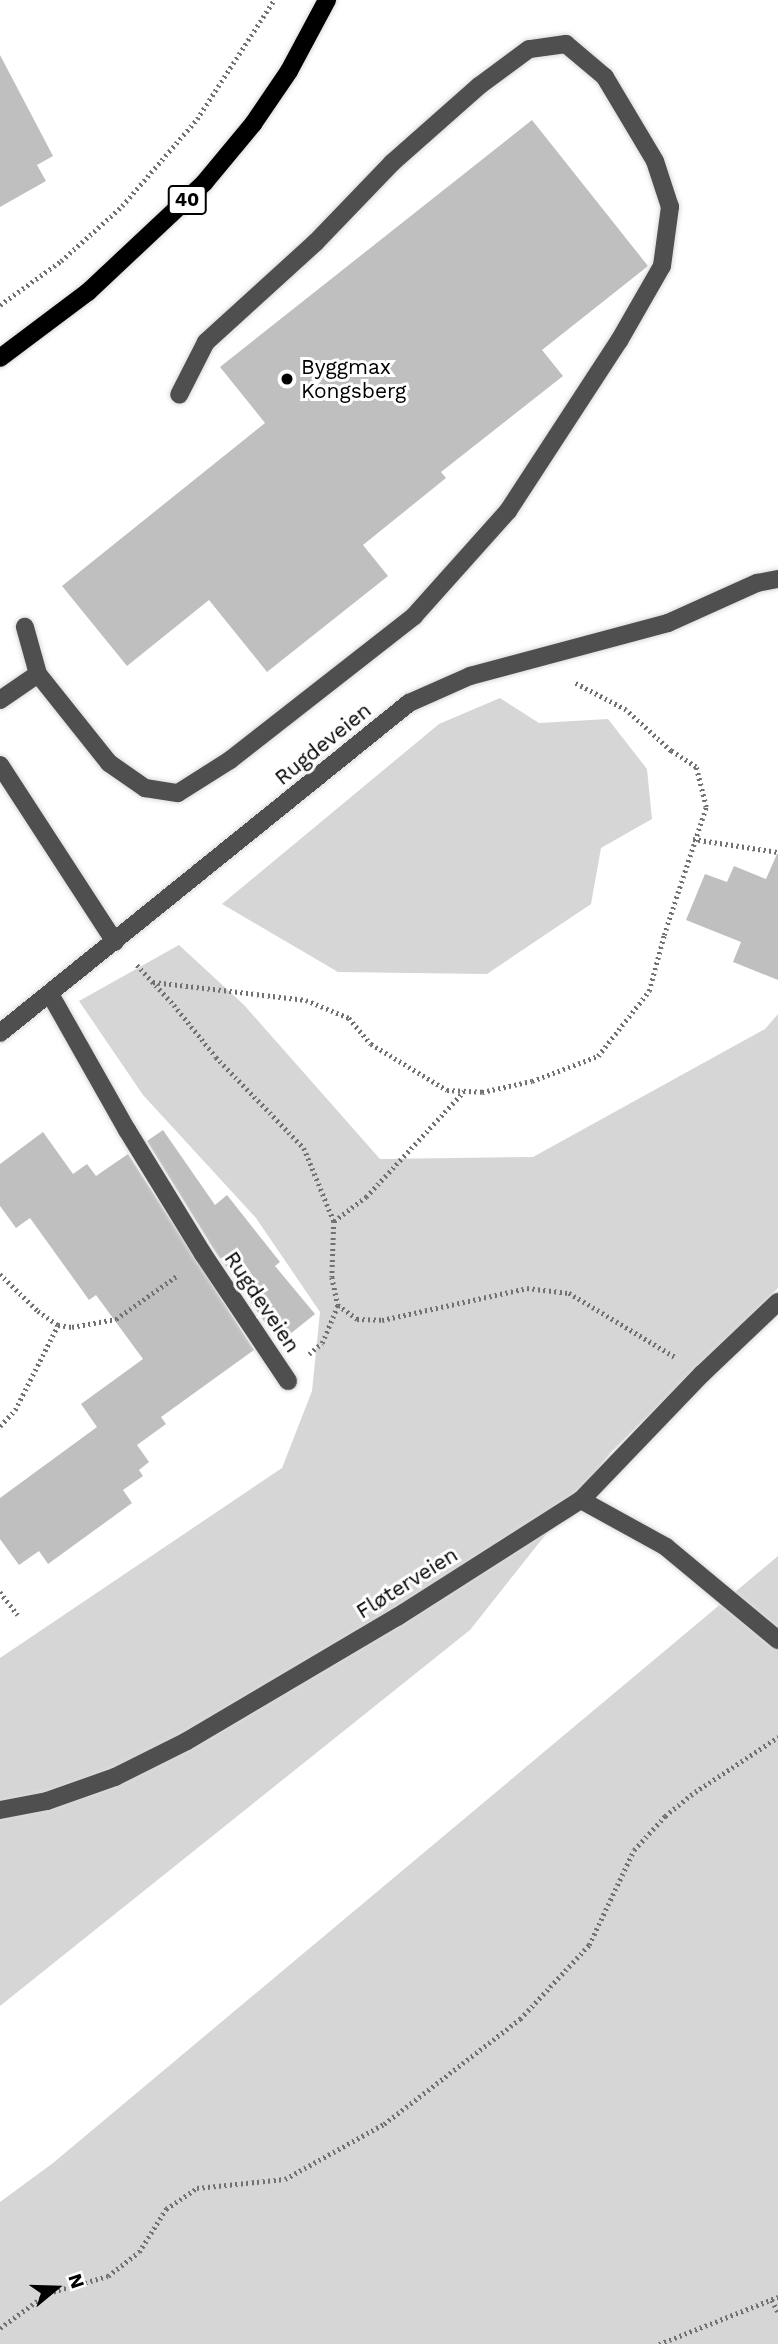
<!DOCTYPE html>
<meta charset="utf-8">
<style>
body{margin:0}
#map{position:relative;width:778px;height:2344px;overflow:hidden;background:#fff;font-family:"Work Sans",sans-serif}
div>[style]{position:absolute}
.green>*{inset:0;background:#d6d6d6}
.building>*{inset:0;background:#bfbfbf}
.path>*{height:4.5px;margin-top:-2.25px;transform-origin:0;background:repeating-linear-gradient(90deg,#717171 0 2px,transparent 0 5.5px)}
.roads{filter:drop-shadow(0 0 2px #dbdbdb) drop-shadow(0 0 2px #dbdbdb)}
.minor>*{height:18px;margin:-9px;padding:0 9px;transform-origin:9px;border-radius:9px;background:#4f4f4f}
.major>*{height:18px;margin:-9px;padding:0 9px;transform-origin:9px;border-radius:9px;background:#000}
.dots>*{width:19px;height:19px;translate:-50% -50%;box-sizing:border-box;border:4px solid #fff;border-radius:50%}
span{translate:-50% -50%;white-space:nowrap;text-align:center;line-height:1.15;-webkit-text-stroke:6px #fff;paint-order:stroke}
.shield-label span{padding:2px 5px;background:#fff;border:2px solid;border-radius:5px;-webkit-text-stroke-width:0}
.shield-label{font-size:19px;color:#000;font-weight:700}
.poi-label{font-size:21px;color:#000}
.left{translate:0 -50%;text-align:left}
.street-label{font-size:21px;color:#000}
.north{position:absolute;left:21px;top:2253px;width:70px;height:70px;-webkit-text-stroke:5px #fff;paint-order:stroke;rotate:71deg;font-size:19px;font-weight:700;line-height:28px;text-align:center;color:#000}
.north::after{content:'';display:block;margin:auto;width:24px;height:32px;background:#000;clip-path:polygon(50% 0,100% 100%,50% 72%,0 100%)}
</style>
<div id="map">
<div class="green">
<div style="clip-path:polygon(500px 698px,539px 723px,608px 719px,647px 769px,652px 819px,601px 848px,591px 904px,487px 974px,338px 972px,222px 904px,439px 724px)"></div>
<div style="clip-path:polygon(179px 945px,244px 1005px,380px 1159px,533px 1157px,765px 1029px,778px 1014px,778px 1288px,611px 1452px,470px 1630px,0 2006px,0 1658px,282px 1468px,312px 1391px,320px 1312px,256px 1218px,143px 1095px,79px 1001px)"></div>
<div style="clip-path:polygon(778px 1556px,778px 2344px,0 2344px,0 2202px,53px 2163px)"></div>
</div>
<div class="building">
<div style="clip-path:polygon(0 55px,53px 156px,37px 165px,46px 181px,0 207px)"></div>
<div style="clip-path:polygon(532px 120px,648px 266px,542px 350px,563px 376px,441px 472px,446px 478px,363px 545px,388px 576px,267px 672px,209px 600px,127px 666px,62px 586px,265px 423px,220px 367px)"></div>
<div style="clip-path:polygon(777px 854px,778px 854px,778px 980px,733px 962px,741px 942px,686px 920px,705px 874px,727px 882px,734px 866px,766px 879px)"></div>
<div style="clip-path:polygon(163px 1130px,215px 1205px,227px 1195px,280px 1262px,275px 1266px,315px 1314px,279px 1343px,213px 1248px,147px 1141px)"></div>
<div style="clip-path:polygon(43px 1132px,73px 1174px,87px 1164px,96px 1176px,128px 1154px,254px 1350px,161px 1417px,166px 1424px,137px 1445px,149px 1462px,139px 1470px,143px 1476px,123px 1490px,132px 1503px,48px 1564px,39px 1551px,19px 1565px,0 1539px,0 1498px,97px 1427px,81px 1404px,143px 1359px,96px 1295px,89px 1300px,30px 1218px,16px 1228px,0 1206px,0 1164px)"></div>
</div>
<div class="path">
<div style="left:0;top:305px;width:75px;rotate:-35.8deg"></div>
<div style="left:61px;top:261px;width:82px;rotate:-42deg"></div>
<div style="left:122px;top:206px;width:115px;rotate:-49.2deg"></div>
<div style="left:197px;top:119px;width:142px;rotate:-57.1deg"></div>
<div style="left:693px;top:839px;width:86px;rotate:8.7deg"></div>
<div style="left:137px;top:965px;width:54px;rotate:47.2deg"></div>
<div style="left:174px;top:1005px;width:67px;rotate:51.1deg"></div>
<div style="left:216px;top:1057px;width:127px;rotate:46deg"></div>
<div style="left:304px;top:1148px;width:79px;rotate:67.7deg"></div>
<div style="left:334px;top:1221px;width:56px;rotate:92deg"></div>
<div style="left:332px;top:1277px;width:29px;rotate:78deg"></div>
<div style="left:338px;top:1305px;width:24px;rotate:36deg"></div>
<div style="left:357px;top:1319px;width:25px;rotate:2deg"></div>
<div style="left:382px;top:1320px;width:148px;rotate:-12.4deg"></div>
<div style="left:527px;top:1288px;width:42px;rotate:6.8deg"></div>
<div style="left:569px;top:1293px;width:124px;rotate:31.1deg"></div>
<div style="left:153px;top:982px;width:154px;rotate:6.7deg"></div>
<div style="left:306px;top:1000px;width:47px;rotate:22.7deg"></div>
<div style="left:349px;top:1018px;width:34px;rotate:50deg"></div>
<div style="left:371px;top:1044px;width:89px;rotate:31.2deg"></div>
<div style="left:447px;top:1090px;width:35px;rotate:3deg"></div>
<div style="left:482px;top:1092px;width:51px;rotate:-12.4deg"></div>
<div style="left:532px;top:1081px;width:71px;rotate:-20.7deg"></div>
<div style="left:598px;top:1056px;width:83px;rotate:-51.9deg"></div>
<div style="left:649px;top:991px;width:58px;rotate:-75deg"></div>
<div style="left:664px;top:935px;width:135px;rotate:-71.8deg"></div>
<div style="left:706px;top:807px;width:41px;rotate:-104deg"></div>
<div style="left:696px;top:767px;width:30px;rotate:-147deg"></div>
<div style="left:671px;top:751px;width:61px;rotate:-137.7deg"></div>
<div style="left:626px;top:710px;width:60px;rotate:-152.2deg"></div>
<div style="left:334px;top:1221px;width:40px;rotate:-37deg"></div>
<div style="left:366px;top:1197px;width:144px;rotate:-47.2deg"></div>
<div style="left:0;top:1274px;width:53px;rotate:44.2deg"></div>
<div style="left:38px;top:1311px;width:24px;rotate:35deg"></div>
<div style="left:58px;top:1325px;width:14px;rotate:8deg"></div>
<div style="left:72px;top:1327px;width:45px;rotate:-10.3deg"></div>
<div style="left:116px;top:1319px;width:76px;rotate:-35.4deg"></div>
<div style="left:309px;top:1354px;width:17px;rotate:-40deg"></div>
<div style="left:322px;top:1343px;width:41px;rotate:-67.2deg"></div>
<div style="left:0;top:1426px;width:22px;rotate:-47deg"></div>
<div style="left:15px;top:1410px;width:95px;rotate:-63.2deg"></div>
<div style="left:0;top:1592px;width:29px;rotate:52deg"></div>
<div style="left:772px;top:2300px;width:13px;rotate:63deg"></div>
<div style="left:0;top:2328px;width:59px;rotate:-36.1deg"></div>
<div style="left:48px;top:2293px;width:62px;rotate:-15.8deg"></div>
<div style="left:108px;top:2276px;width:39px;rotate:-38deg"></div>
<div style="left:139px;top:2252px;width:51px;rotate:-57.9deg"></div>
<div style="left:166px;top:2209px;width:37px;rotate:-34deg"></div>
<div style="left:197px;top:2188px;width:88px;rotate:-5.8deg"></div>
<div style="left:285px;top:2179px;width:113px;rotate:-29.1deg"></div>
<div style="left:384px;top:2124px;width:172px;rotate:-37.7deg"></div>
<div style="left:520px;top:2019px;width:101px;rotate:-47deg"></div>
<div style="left:589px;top:1945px;width:105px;rotate:-64.7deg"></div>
<div style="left:634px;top:1850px;width:46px;rotate:-47.6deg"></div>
<div style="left:665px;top:1816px;width:38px;rotate:-39deg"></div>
<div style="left:695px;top:1792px;width:100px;rotate:-33.5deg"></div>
<div style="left:659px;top:2344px;width:128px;rotate:-21.6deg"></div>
</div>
<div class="roads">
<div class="minor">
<div style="left:38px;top:674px;width:114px;rotate:51.4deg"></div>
<div style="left:109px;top:763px;width:44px;rotate:34.8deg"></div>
<div style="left:145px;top:788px;width:33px;rotate:9deg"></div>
<div style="left:178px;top:793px;width:62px;rotate:-32.4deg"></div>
<div style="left:230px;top:760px;width:234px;rotate:-38deg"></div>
<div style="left:414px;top:616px;width:141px;rotate:-48.2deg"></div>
<div style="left:508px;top:511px;width:203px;rotate:-56.9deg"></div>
<div style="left:619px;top:341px;width:86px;rotate:-60.2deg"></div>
<div style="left:662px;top:266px;width:60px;rotate:-82.3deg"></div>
<div style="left:670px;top:207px;width:48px;rotate:-108.1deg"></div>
<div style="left:655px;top:161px;width:98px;rotate:-120.8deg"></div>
<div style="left:605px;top:77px;width:51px;rotate:-139.8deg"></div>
<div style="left:566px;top:44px;width:37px;rotate:172deg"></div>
<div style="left:529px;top:49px;width:62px;rotate:143.5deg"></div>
<div style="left:479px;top:86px;width:116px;rotate:138.5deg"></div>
<div style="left:392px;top:163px;width:110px;rotate:133.9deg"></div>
<div style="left:316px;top:242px;width:149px;rotate:137.7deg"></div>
<div style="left:206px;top:342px;width:59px;rotate:117deg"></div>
<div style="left:0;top:700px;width:46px;rotate:-34.4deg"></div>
<div style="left:38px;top:674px;width:49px;rotate:-105.5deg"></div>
<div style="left:0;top:765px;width:211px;rotate:57deg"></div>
<div style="left:50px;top:994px;width:156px;rotate:60.5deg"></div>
<div style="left:127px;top:1130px;width:145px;rotate:58.5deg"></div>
<div style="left:203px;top:1254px;width:153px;rotate:56.2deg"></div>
<div style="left:0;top:1033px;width:526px;rotate:-38.9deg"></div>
<div style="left:409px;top:703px;width:67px;rotate:-23.9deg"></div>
<div style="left:470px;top:676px;width:205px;rotate:-15deg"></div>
<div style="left:668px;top:623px;width:98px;rotate:-24.2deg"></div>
<div style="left:757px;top:583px;width:21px;rotate:-11deg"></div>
<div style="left:581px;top:1500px;width:97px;rotate:28.9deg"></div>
<div style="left:666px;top:1547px;width:146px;rotate:39.7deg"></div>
<div style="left:0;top:1810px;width:48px;rotate:-10.8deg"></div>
<div style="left:47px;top:1801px;width:72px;rotate:-19.4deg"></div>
<div style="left:115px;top:1777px;width:80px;rotate:-26.6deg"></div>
<div style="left:187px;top:1741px;width:244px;rotate:-30.6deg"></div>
<div style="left:397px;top:1617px;width:218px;rotate:-32.5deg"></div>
<div style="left:581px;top:1500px;width:175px;rotate:-46.2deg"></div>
<div style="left:702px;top:1374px;width:105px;rotate:-43.5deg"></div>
</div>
<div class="major">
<div style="left:0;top:358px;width:110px;rotate:-36.9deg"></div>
<div style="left:88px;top:292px;width:159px;rotate:-43.2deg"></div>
<div style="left:204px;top:183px;width:77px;rotate:-50.3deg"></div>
<div style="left:253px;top:124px;width:64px;rotate:-55.8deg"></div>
<div style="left:289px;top:71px;width:81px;rotate:-61.8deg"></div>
</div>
</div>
<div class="dots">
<div style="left:287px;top:379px;background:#000"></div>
</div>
<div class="shield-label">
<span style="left:187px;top:200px">40</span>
</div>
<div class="poi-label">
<span class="left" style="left:301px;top:379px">Byggmax<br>Kongsberg</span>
</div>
<div class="street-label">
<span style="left:323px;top:744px;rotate:-39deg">Rugdeveien</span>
<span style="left:262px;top:1302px;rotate:56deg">Rugdeveien</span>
<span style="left:407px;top:1583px;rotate:-32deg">Fløterveien</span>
</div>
<div class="north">N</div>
</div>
